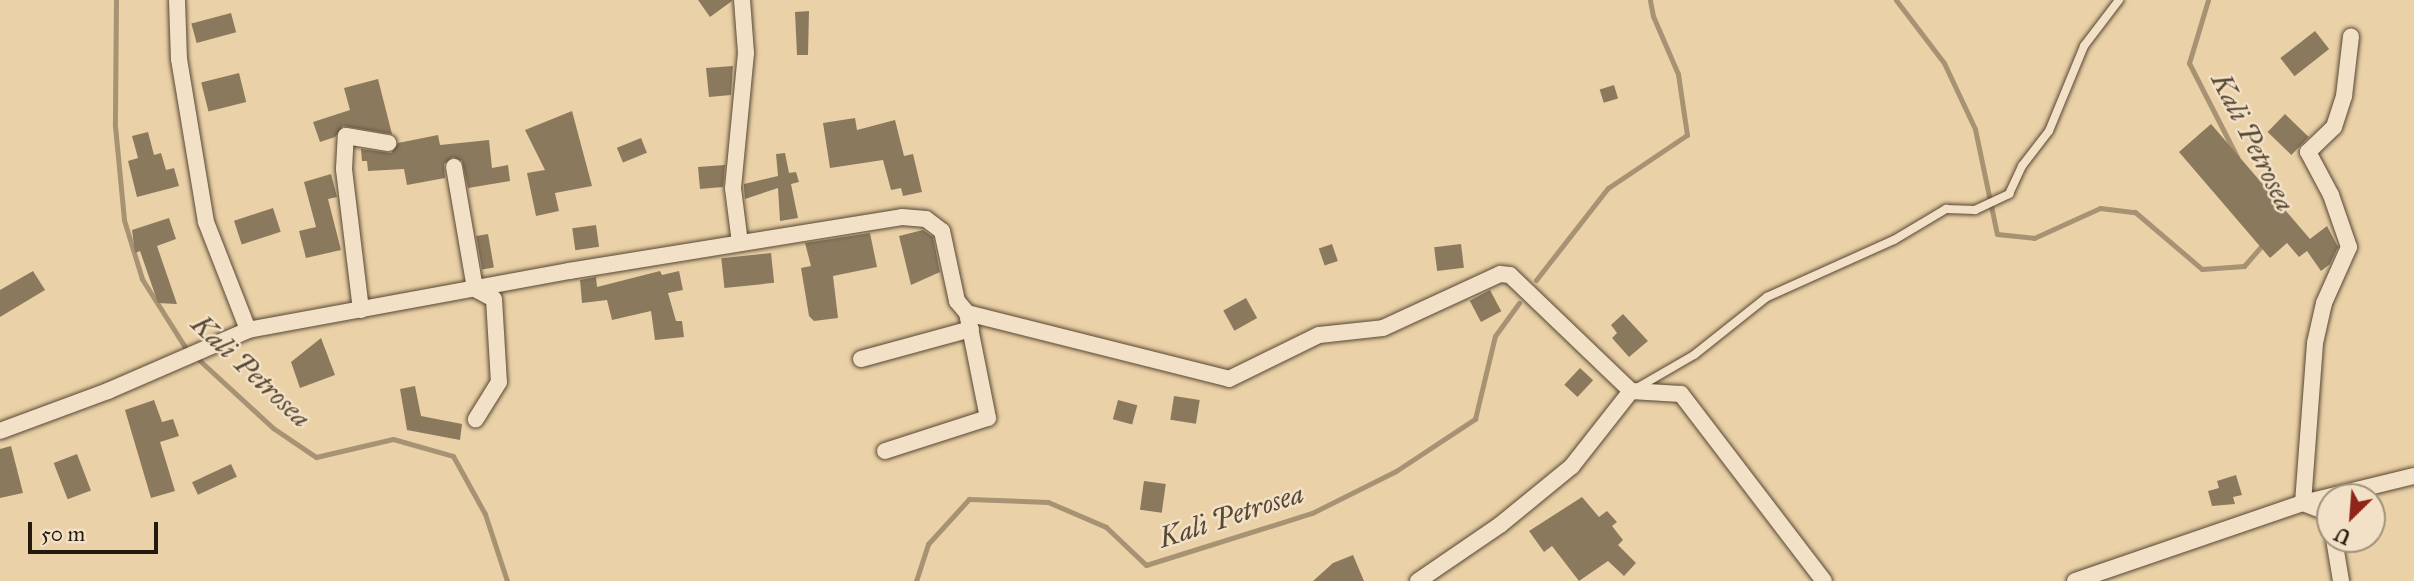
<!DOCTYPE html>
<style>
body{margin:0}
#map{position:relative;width:2414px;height:581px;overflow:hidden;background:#ebd1a7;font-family:"IM FELL Great Primer",serif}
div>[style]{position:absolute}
.stream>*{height:5px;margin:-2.5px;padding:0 2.5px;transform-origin:2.5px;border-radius:2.5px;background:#a79273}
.building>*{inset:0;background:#8b795e;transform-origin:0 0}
.roads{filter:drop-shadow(0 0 2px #554734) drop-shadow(0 0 2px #554734)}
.lane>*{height:8px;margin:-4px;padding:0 4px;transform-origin:4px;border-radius:4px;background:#f2e1c6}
.street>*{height:16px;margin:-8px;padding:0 8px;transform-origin:8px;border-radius:8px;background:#f2e1c6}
span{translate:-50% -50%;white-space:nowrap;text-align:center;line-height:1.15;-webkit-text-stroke:5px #f2e1c6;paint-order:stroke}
.water-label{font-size:28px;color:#584936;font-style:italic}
.north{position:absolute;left:2316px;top:483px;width:70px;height:70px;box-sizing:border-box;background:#f2e1c6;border:2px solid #9f917c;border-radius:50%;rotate:205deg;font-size:19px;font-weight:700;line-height:28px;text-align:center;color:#23190e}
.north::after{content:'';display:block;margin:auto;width:24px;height:32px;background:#8f2418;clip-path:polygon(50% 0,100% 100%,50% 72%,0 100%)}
.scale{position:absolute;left:28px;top:522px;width:130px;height:32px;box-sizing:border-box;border:4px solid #23190e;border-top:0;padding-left:9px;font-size:21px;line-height:24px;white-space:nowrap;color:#23190e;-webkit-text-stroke:5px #f2e1c6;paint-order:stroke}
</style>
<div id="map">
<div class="stream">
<div style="left:116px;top:0;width:126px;rotate:90.5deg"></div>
<div style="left:115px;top:126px;width:94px;rotate:84.5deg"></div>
<div style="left:124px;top:220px;width:62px;rotate:73deg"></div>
<div style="left:142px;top:279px;width:80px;rotate:57.7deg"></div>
<div style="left:185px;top:347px;width:120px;rotate:42.6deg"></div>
<div style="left:273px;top:428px;width:52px;rotate:34deg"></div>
<div style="left:316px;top:457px;width:79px;rotate:-13.2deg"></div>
<div style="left:393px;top:439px;width:62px;rotate:15.8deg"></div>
<div style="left:453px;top:456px;width:66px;rotate:61.1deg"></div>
<div style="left:485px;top:514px;width:71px;rotate:71.8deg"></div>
<div style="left:1896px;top:0;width:79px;rotate:52.7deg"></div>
<div style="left:1944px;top:63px;width:73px;rotate:64.8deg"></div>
<div style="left:1975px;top:129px;width:107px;rotate:78.2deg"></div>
<div style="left:1997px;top:234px;width:37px;rotate:6deg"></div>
<div style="left:2034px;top:238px;width:72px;rotate:-24.4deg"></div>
<div style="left:2100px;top:208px;width:35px;rotate:7deg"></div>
<div style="left:2135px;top:212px;width:88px;rotate:40.4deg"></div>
<div style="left:2202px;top:269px;width:42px;rotate:-4.1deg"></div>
<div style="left:2244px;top:266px;width:29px;rotate:-49deg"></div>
<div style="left:2208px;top:0;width:66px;rotate:106.8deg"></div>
<div style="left:2189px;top:63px;width:106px;rotate:62.9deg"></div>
<div style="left:1536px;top:280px;width:117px;rotate:-52deg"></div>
<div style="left:1608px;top:188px;width:95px;rotate:-33.9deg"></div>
<div style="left:1687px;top:135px;width:62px;rotate:-98.4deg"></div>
<div style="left:1678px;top:74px;width:63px;rotate:-113.3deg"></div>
<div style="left:1653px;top:16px;width:16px;rotate:-101deg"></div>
<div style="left:916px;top:581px;width:39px;rotate:-72deg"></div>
<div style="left:928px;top:544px;width:61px;rotate:-47.7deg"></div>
<div style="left:969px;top:499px;width:79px;rotate:2.2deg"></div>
<div style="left:1048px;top:502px;width:63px;rotate:23.3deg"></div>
<div style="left:1106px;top:527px;width:55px;rotate:43.5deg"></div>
<div style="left:1146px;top:565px;width:174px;rotate:-17.4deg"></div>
<div style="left:1312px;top:513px;width:94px;rotate:-26.6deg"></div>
<div style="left:1396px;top:471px;width:95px;rotate:-33.4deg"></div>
<div style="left:1475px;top:419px;width:85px;rotate:-76.5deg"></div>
<div style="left:1495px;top:336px;width:41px;rotate:-54deg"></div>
</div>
<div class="building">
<div style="clip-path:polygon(698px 0,732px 0,732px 1px,710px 17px)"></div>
<div style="clip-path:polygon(809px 11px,808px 55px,797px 55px,795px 12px)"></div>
<div style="left:231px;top:13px;width:20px;height:41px;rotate:75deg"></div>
<div style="left:2315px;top:31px;width:23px;height:44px;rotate:52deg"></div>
<div style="clip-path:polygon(733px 66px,731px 95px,709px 97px,706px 68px)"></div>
<div style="left:239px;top:73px;width:30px;height:39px;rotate:76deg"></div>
<div style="clip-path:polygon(378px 79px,392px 134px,343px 126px,335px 137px,320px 142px,313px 122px,350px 110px,344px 88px)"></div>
<div style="left:1614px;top:85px;width:14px;height:15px;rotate:73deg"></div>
<div style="clip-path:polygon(572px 111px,592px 186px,555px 193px,559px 211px,536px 216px,527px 173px,545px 170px,525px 130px)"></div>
<div style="left:2285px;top:114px;width:33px;height:25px;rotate:44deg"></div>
<div style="clip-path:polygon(855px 118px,857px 130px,895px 120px,904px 156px,913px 154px,922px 192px,903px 196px,901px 188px,891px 190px,883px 160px,830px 168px,823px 123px)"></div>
<div style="clip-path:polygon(2211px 124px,2310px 239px,2327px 226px,2338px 247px,2330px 264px,2321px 271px,2307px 251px,2299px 257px,2287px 243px,2270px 258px,2179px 152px)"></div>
<div style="clip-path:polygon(148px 132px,154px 155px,161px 153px,166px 170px,174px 168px,179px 186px,137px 197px,128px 161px,138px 158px,132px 136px)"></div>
<div style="clip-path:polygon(438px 135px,440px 145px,489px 140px,492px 168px,508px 165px,510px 181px,468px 188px,462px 161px,453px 157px,444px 164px,445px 178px,407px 185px,404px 169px,368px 171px,367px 161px,362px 161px,361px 149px,391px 153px,398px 143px)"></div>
<div style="left:641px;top:138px;width:16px;height:26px;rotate:68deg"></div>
<div style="clip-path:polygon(785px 153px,789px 173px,796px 172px,799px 182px,791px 184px,798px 218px,780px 221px,778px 188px,745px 199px,744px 188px,744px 184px,778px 176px,776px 154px)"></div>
<div style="clip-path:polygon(725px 165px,723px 187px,700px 189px,698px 167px)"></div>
<div style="clip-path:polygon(331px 174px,337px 197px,328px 199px,341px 250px,306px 258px,299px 231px,316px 227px,304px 182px)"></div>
<div style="left:273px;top:208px;width:25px;height:41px;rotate:72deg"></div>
<div style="clip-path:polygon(169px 218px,176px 239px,157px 246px,177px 304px,158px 303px,140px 251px,135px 253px,132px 230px)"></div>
<div style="left:596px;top:225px;width:22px;height:24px;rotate:82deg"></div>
<div style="clip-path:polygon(923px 230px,933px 237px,940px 272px,911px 285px,899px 236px)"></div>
<div style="clip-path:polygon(870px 233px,877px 267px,833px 276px,838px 318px,814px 321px,809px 316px,801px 268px,811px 266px,805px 243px)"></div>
<div style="left:488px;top:234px;width:34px;height:12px;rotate:80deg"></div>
<div style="left:1332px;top:244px;width:18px;height:14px;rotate:71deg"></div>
<div style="left:1461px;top:244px;width:24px;height:27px;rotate:83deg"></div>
<div style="left:771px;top:253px;width:30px;height:50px;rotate:84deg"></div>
<div style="clip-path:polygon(33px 271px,45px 290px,0 317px,0 290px)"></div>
<div style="clip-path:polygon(660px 271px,662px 275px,679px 271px,683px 290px,668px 293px,676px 321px,682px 321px,684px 337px,655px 340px,651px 311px,612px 320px,607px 300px,582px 303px,580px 280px,596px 277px,597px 287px)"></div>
<div style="left:1490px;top:290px;width:24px;height:23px;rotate:62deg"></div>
<div style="left:1246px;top:298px;width:23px;height:26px;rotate:61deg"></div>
<div style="clip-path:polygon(1623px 314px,1648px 341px,1629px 357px,1612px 338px,1617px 333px,1611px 325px)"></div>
<div style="clip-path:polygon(321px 338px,335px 375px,300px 388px,291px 362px)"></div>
<div style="left:1580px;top:368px;width:18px;height:23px;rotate:43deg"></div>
<div style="clip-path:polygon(415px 386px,421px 416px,462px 424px,460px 440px,407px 430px,400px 389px)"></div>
<div style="left:1174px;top:396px;width:26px;height:24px;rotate:9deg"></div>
<div style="clip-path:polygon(154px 400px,162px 422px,173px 419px,179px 436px,160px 442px,175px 491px,151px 498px,125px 410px)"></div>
<div style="left:1118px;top:400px;width:20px;height:20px;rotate:15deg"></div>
<div style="clip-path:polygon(11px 446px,23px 493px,0 498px,0 449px)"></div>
<div style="left:77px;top:454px;width:39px;height:25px;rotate:69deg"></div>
<div style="left:231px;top:464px;width:14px;height:43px;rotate:65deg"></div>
<div style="clip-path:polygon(2236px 475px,2242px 495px,2233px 497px,2235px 504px,2212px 506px,2208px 491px,2219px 488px,2217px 481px)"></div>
<div style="left:1144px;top:481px;width:22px;height:29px;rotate:8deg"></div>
<div style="clip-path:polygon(1582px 497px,1599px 517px,1607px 511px,1617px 522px,1612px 526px,1623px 540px,1618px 545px,1636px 563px,1624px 576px,1608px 561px,1579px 581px,1552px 546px,1544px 552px,1529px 531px)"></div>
<div style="clip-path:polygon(1353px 555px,1364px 581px,1313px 581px,1333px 563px)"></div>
</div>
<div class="roads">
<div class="lane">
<div style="left:1637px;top:388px;width:66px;rotate:-30.1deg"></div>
<div style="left:1694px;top:355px;width:93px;rotate:-38.5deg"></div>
<div style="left:1767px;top:297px;width:139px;rotate:-24.2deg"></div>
<div style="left:1894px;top:240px;width:61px;rotate:-30.8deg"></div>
<div style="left:1946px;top:209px;width:29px;rotate:2deg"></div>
<div style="left:1975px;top:210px;width:38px;rotate:-25deg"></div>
<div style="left:2009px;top:194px;width:31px;rotate:-65deg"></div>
<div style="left:2022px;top:166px;width:44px;rotate:-52.4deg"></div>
<div style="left:2049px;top:131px;width:92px;rotate:-67.6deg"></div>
<div style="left:2084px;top:46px;width:58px;rotate:-52.7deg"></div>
</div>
<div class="street">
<div style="left:177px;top:0;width:59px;rotate:88.1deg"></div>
<div style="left:179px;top:59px;width:165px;rotate:80.6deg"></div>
<div style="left:206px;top:222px;width:116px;rotate:68.7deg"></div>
<div style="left:454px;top:167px;width:124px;rotate:80.2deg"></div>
<div style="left:475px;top:289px;width:21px;rotate:28deg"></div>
<div style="left:494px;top:299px;width:83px;rotate:86.6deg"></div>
<div style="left:499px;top:382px;width:44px;rotate:121.9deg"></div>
<div style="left:740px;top:243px;width:55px;rotate:-97.3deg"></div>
<div style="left:733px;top:188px;width:136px;rotate:-84.5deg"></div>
<div style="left:746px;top:53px;width:53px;rotate:-94.3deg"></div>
<div style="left:361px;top:310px;width:142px;rotate:-96.9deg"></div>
<div style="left:344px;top:169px;width:33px;rotate:-87deg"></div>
<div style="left:346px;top:136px;width:43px;rotate:9.5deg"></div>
<div style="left:861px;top:359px;width:114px;rotate:-15.3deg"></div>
<div style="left:0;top:431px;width:115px;rotate:-20.3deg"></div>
<div style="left:108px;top:391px;width:153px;rotate:-23.5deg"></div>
<div style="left:248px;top:330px;width:326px;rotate:-10.4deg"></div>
<div style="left:569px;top:271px;width:337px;rotate:-9.2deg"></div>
<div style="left:902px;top:217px;width:24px;rotate:5deg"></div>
<div style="left:926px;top:219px;width:20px;rotate:37deg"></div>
<div style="left:942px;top:231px;width:72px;rotate:77.9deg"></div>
<div style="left:957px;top:301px;width:16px;rotate:50deg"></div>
<div style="left:967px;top:313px;width:270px;rotate:14.1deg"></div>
<div style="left:1229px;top:379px;width:100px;rotate:-26.1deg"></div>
<div style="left:1319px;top:335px;width:64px;rotate:-6.2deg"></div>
<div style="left:1383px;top:328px;width:129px;rotate:-24.8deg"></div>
<div style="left:1500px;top:274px;width:10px;rotate:6deg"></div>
<div style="left:1510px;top:275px;width:168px;rotate:43.8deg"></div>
<div style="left:1631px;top:391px;width:50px;rotate:3.4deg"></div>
<div style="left:1681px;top:394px;width:235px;rotate:52.6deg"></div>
<div style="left:885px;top:451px;width:108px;rotate:-17.8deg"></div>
<div style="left:988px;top:418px;width:107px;rotate:-101.3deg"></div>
<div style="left:2303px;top:503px;width:114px;rotate:-13.7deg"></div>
<div style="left:2303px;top:503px;width:28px;rotate:21deg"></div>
<div style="left:2329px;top:513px;width:5px;rotate:79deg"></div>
<div style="left:2334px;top:539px;width:43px;rotate:80.5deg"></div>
<div style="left:1418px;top:581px;width:99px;rotate:-34.3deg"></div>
<div style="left:1500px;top:525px;width:93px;rotate:-39.3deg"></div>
<div style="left:1572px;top:466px;width:95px;rotate:-51.8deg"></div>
<div style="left:2075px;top:581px;width:241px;rotate:-18.9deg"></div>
<div style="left:2303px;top:503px;width:160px;rotate:-85.7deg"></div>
<div style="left:2315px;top:343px;width:41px;rotate:-77.3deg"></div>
<div style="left:2324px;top:303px;width:61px;rotate:-65.9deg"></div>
<div style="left:2349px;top:247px;width:55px;rotate:-109.1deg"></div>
<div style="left:2331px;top:195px;width:49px;rotate:-118.1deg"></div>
<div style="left:2308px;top:152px;width:36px;rotate:-44deg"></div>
<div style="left:2334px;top:127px;width:33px;rotate:-72deg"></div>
<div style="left:2344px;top:96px;width:60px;rotate:-83.3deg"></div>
</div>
</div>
<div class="water-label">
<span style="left:2253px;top:142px;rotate:63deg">Kali Petrosea</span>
<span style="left:251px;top:371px;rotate:43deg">Kali Petrosea</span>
<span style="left:1231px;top:516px;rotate:-18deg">Kali Petrosea</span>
</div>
<div class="north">U</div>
<div class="scale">50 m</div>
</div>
